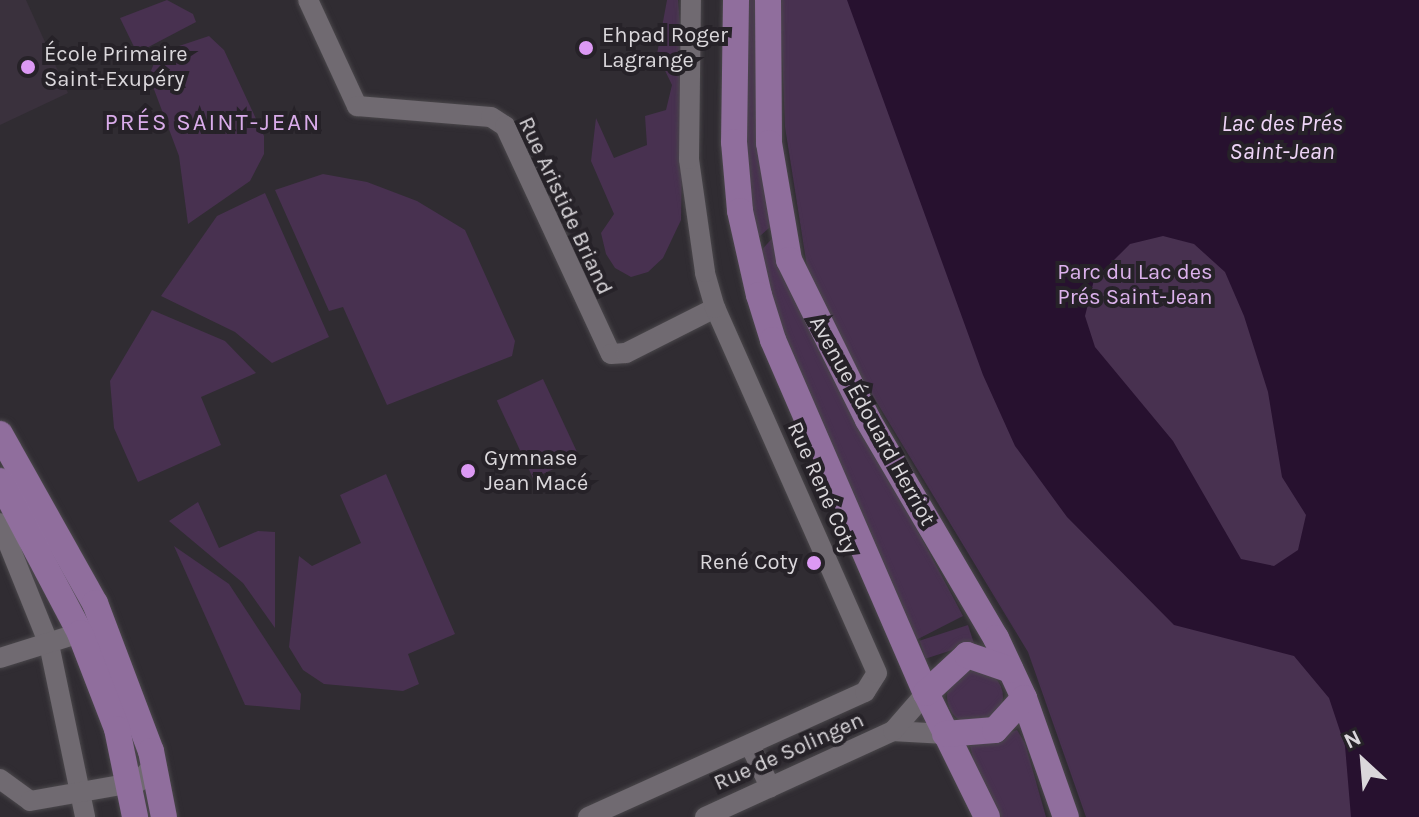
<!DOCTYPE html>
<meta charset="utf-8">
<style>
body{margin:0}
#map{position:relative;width:1419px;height:817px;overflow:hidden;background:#302c32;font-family:Karla,sans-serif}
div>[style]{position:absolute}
.built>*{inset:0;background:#3a313d}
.green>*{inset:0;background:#483150;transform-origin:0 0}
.round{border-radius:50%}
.water>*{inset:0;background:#27112f}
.roads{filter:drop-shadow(0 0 2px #4a474b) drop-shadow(0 0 2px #4a474b)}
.minor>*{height:20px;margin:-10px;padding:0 10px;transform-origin:10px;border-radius:10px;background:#706a71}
.major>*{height:26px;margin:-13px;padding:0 13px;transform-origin:13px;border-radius:13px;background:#906e9d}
.dots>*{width:22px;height:22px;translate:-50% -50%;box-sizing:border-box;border:4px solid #262228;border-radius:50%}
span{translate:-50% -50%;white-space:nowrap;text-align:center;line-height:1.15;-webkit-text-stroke:8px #262228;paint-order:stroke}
.poi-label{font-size:22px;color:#dad7db}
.left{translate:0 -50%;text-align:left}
.right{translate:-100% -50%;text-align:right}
.street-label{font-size:22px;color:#dad7db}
.park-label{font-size:22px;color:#dcb2ec}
.neighbourhood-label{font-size:24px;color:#daaceb;letter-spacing:2px}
.water-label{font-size:24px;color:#eed4f7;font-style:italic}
.north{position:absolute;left:1323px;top:721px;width:80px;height:80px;-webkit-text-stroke:6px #262228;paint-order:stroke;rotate:334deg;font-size:22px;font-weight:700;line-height:32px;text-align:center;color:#dad7db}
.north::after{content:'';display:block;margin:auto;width:28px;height:36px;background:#dad7db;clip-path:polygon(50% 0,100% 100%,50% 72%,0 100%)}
</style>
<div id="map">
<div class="built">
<div style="clip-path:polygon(0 0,26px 0,68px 93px,0 125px)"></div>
</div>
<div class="green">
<div style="clip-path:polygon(167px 0,193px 14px,196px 22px,137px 53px,120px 18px)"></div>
<div style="clip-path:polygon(667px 0,678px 0,684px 70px,681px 220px,663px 258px,648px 272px,631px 277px,615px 268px,606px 254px,601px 233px,614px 214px,591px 161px,596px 118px,614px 158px,647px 145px,645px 116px,666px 110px,672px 85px,657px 54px)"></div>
<div style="clip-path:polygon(743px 0,761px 0,777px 221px,753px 242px,741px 90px)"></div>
<div style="clip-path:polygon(780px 0,1419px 0,1419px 817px,1086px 817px,1028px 652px,853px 363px,808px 273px,785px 127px)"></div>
<div style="clip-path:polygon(209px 36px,224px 50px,264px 136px,264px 154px,250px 181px,188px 224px,179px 156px,149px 76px,158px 53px)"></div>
<div style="clip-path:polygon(323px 174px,367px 182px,417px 201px,465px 230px,515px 341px,512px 356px,387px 405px,343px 307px,329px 311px,275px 190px)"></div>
<div style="clip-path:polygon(265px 193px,329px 337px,272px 363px,235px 332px,161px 296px,217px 216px)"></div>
<div style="clip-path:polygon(777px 233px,886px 471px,963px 616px,916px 640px,783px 339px,756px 256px)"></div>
<div style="clip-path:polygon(152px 310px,225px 341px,256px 373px,201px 397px,221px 445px,138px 482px,114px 428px,110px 381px)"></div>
<div style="left:543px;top:379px;width:86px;height:51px;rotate:65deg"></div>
<div style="clip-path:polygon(386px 474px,455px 634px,408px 654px,419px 684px,403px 691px,324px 684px,303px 670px,289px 647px,299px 556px,312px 566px,361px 543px,340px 495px)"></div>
<div style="clip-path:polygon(198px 502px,219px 548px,258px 531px,275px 532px,275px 628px,243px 583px,169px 521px)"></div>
<div style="clip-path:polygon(174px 546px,229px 584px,301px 694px,300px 710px,245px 705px)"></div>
<div style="left:968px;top:625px;width:19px;height:51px;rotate:72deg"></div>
<div class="round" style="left:947px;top:669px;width:56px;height:56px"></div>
<div style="clip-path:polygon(1017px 730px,1025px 743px,1046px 817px,998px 817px,975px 766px,970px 746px)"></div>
</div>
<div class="water">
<div style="clip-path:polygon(evenodd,847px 0,1419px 0,1419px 817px,1351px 817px,1345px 746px,1329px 698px,1294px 656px,1174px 625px,1067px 517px,1015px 446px,983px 375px,847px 0,1163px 236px,1194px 244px,1225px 272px,1244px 316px,1268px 392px,1282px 477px,1306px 515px,1298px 550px,1274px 566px,1241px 559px,1173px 441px,1095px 347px,1085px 316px,1094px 280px,1130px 244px,1163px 236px)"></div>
</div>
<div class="roads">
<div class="minor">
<div style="left:308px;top:0;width:117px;rotate:65.2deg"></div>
<div style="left:357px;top:106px;width:134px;rotate:4.7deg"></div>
<div style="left:491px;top:117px;width:17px;rotate:33deg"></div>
<div style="left:505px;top:126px;width:251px;rotate:65.1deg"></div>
<div style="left:611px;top:354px;width:15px;rotate:-4deg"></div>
<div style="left:626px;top:353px;width:100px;rotate:-26.8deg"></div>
<div style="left:0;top:523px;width:131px;rotate:68deg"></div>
<div style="left:49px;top:644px;width:177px;rotate:78.2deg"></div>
<div style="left:0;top:658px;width:84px;rotate:-17.4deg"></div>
<div style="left:893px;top:731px;width:52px;rotate:3.3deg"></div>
<div style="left:750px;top:745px;width:47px;rotate:64.5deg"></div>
<div style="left:0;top:779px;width:37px;rotate:36deg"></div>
<div style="left:30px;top:801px;width:110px;rotate:-10deg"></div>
<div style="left:138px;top:782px;width:22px;rotate:-47deg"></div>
<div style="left:588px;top:817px;width:304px;rotate:-24.3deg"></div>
<div style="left:865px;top:692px;width:22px;rotate:-58deg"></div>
<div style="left:877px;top:673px;width:399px;rotate:-113.9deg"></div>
<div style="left:715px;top:308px;width:37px;rotate:-106deg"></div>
<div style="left:705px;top:272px;width:114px;rotate:-98.1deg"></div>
<div style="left:689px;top:159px;width:159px;rotate:-89.3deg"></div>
<div style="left:705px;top:817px;width:207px;rotate:-24.6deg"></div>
<div style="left:893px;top:731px;width:50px;rotate:-49deg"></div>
</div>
<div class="major">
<div style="left:736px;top:0;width:142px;rotate:90.8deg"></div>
<div style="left:734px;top:142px;width:69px;rotate:85deg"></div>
<div style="left:740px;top:211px;width:86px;rotate:77.3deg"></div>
<div style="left:759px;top:295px;width:47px;rotate:72.7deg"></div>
<div style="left:773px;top:340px;width:385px;rotate:66.6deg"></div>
<div style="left:926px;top:693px;width:138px;rotate:63.8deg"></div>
<div style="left:768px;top:0;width:143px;rotate:89.6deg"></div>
<div style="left:769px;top:143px;width:119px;rotate:80.3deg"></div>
<div style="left:789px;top:260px;width:178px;rotate:63.7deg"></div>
<div style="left:868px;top:420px;width:253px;rotate:59.6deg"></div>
<div style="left:996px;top:638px;width:66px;rotate:65deg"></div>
<div style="left:1024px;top:698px;width:126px;rotate:70.6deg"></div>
<div style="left:0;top:434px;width:194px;rotate:60.7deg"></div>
<div style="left:95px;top:603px;width:158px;rotate:69.3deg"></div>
<div style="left:151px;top:751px;width:67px;rotate:78.9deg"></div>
<div style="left:0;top:481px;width:172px;rotate:62.2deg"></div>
<div style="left:80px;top:633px;width:103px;rotate:68.9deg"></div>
<div style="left:117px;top:729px;width:90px;rotate:78.4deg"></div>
<div style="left:926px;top:693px;width:56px;rotate:-42.8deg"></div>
<div style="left:967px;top:655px;width:46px;rotate:18.8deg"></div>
<div style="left:945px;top:734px;width:50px;rotate:-4.6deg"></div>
<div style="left:995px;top:730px;width:43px;rotate:-47.8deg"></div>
</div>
</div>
<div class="dots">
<div style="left:586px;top:48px;background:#dc99f4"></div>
<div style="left:28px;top:67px;background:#dc99f4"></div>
<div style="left:468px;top:471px;background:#dc99f4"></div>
<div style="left:814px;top:563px;background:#dc99f4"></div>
</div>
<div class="poi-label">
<span class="left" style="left:602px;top:48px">Ehpad Roger<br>Lagrange</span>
<span class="left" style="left:44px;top:67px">École Primaire<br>Saint-Exupéry</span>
<span class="left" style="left:484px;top:471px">Gymnase<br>Jean Macé</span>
<span class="right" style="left:798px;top:563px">René Coty</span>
</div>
<div class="street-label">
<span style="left:565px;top:206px;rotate:65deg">Rue Aristide Briand</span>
<span style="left:872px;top:421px;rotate:61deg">Avenue Édouard Herriot</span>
<span style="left:822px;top:488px;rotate:66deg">Rue René Coty</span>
<span style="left:789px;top:752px;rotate:-24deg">Rue de Solingen</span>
</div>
<div class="park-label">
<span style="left:1135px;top:285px">Parc du Lac des<br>Prés Saint-Jean</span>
</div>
<div class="neighbourhood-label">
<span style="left:213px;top:123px">PRÉS SAINT-JEAN</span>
</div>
<div class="water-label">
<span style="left:1282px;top:138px">Lac des Prés<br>Saint-Jean</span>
</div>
<div class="north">N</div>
</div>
